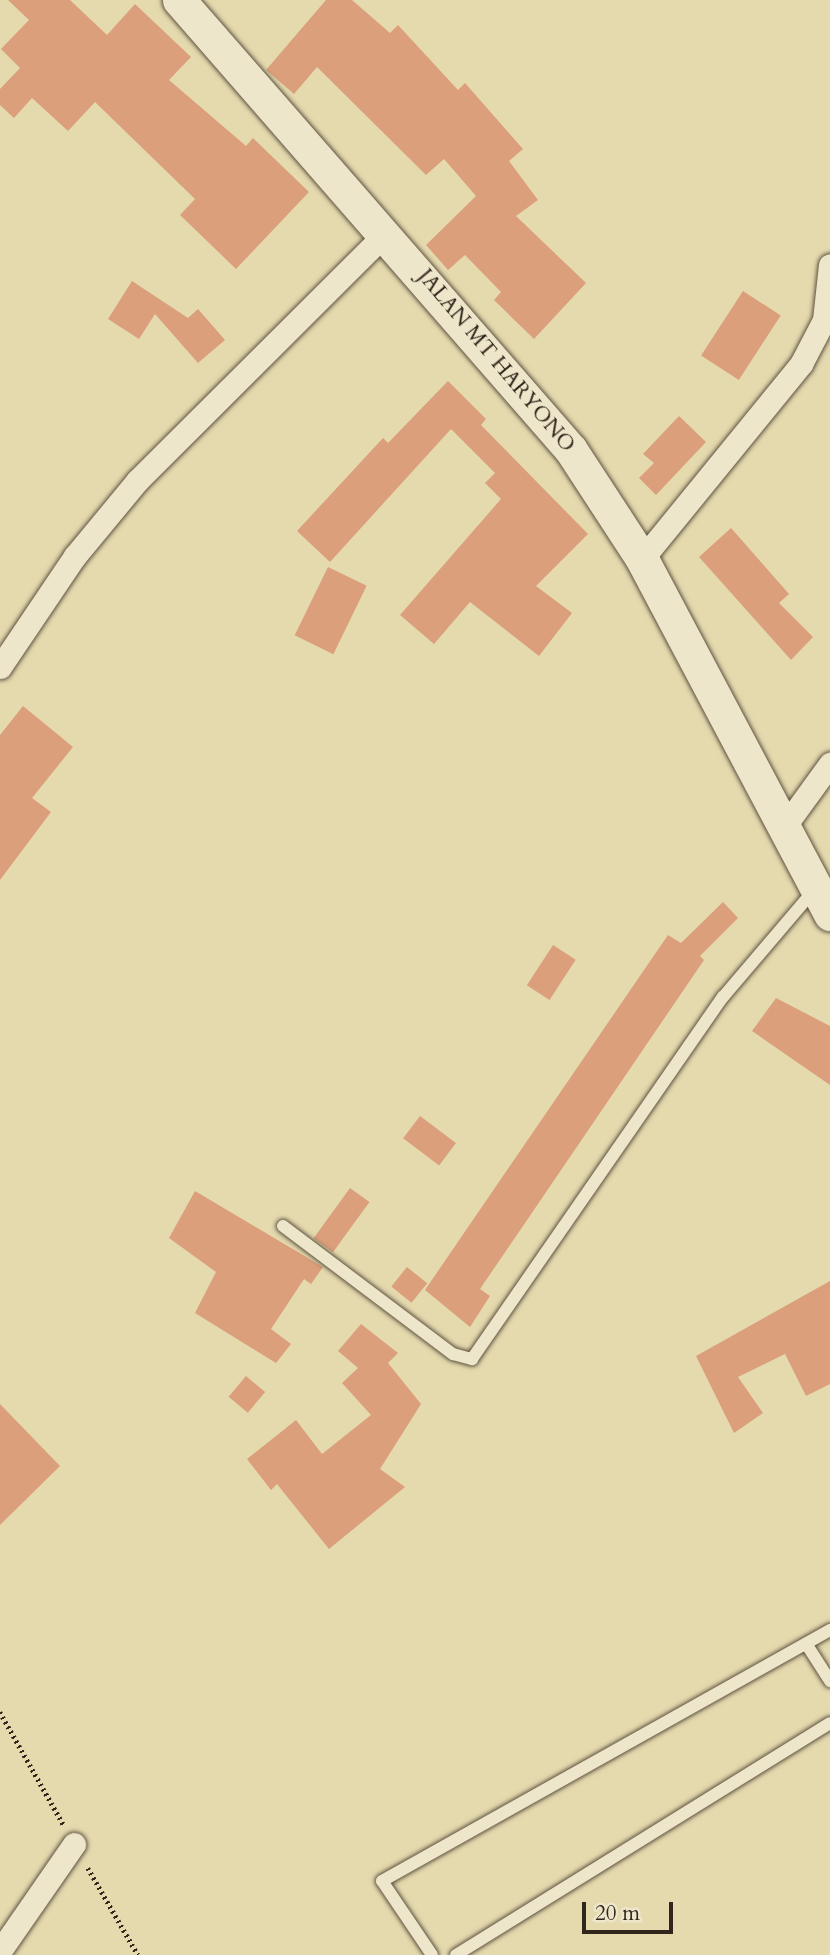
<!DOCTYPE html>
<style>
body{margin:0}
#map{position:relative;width:830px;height:1955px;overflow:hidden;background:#e5d9ae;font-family:Cardo,serif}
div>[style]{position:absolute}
.building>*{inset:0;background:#db9f7c;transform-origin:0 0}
.path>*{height:4.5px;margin-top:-2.25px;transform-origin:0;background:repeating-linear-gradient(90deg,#31261b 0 2px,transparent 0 5.5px)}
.roads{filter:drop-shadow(0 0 2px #5e5340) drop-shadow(0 0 2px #5e5340)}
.service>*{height:12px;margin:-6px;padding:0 6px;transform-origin:6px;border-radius:6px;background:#eee6ca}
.minor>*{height:23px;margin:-11.5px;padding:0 11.5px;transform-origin:11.5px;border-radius:11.5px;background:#eee6ca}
.secondary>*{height:33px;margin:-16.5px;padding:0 16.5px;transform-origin:16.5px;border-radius:16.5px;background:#eee6ca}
span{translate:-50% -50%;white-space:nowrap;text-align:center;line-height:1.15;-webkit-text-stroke:5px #eee6ca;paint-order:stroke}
.street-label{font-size:21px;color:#31261b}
.scale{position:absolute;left:582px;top:1902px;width:91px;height:32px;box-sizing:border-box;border:4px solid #31261b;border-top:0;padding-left:9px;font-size:21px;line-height:24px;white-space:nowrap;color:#31261b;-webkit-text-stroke:5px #eee6ca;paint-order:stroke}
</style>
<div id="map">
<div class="building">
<div style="clip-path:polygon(8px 0,70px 0,107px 35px,135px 4px,191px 57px,169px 80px,246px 146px,253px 138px,309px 192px,236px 269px,180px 215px,195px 199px,95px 102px,68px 131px,32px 98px,14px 118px,0 105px,0 89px,20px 68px,1px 49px,29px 20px)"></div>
<div style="clip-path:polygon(326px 0,352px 0,390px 33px,398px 25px,458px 90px,465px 83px,523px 149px,509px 161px,538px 200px,516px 216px,586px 283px,534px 339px,494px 300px,501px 292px,465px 255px,448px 270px,426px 245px,476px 196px,444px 159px,426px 175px,317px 67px,294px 94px,266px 70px)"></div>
<div style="clip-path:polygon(132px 281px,188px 318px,198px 309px,225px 340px,198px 363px,155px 314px,139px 339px,108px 319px)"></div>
<div style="left:743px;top:291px;width:45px;height:77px;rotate:33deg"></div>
<div style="clip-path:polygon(448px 381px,486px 419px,481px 425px,588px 534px,536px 586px,572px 613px,539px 656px,470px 602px,434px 644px,400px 615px,501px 499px,485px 483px,495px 473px,451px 429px,330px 562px,297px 531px,383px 438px,388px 443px)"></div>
<div style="clip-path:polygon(679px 416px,706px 442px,656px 495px,639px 478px,654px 463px,643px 454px)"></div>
<div style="clip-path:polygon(731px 528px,789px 594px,779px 603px,813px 637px,791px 660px,699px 557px)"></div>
<div style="left:328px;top:567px;width:43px;height:76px;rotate:26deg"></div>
<div style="clip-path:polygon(23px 706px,73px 747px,32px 798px,51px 812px,0 880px,0 735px)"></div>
<div style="clip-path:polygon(723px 902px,738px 918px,700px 956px,704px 960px,480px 1289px,490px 1296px,470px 1327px,425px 1290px,668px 935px,681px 943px)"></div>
<div style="left:553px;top:945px;width:27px;height:48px;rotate:33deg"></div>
<div style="clip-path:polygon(776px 998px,830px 1026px,830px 1085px,752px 1031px)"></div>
<div style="left:420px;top:1116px;width:45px;height:28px;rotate:37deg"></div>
<div style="left:350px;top:1188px;width:24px;height:62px;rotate:36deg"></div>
<div style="clip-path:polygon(195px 1191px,323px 1267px,311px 1284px,304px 1279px,271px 1329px,291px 1344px,276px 1363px,195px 1313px,216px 1272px,169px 1238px)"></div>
<div style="left:407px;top:1267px;width:26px;height:25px;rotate:39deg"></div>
<div style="clip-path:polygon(830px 1281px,830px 1384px,806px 1396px,785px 1354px,738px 1377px,763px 1413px,734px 1433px,696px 1356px)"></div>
<div style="clip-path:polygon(361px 1324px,398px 1353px,388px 1363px,421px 1404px,380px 1469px,405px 1487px,329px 1549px,277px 1484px,271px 1490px,247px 1459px,296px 1420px,322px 1454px,371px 1415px,342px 1383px,358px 1368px,338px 1351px)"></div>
<div style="left:246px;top:1376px;width:25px;height:27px;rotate:40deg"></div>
<div style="clip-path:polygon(0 1404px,60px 1466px,0 1525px)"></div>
</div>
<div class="path">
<div style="left:0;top:1712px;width:129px;rotate:60.6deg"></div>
<div style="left:88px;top:1868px;width:100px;rotate:60.1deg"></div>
</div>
<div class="roads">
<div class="service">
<div style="left:283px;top:1226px;width:213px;rotate:37deg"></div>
<div style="left:453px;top:1354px;width:20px;rotate:15deg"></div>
<div style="left:472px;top:1359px;width:441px;rotate:-55.3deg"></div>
<div style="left:723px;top:997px;width:142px;rotate:-49.6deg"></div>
<div style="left:807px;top:1645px;width:43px;rotate:57.4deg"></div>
<div style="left:432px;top:1955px;width:89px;rotate:-124deg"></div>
<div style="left:382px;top:1881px;width:514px;rotate:-29.26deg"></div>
<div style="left:456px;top:1955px;width:440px;rotate:-31.8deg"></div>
</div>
<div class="minor">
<div style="left:642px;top:559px;width:252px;rotate:-50.8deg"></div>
<div style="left:801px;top:364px;width:50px;rotate:-62.4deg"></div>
<div style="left:824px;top:320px;width:55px;rotate:-83.8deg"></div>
<div style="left:0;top:667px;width:134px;rotate:-56deg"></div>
<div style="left:75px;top:556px;width:97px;rotate:-50.4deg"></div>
<div style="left:137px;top:481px;width:353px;rotate:-44.9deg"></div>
<div style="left:782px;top:830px;width:82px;rotate:-54deg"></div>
<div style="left:0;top:1951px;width:130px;rotate:-55.3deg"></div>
</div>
<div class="secondary">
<div style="left:179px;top:0;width:597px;rotate:48.94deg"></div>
<div style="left:571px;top:450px;width:130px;rotate:56.9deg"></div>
<div style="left:642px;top:559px;width:402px;rotate:62.1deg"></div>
</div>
</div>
<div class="street-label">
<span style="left:496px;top:361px;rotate:50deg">JALAN MT HARYONO</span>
</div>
<div class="scale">20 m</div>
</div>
